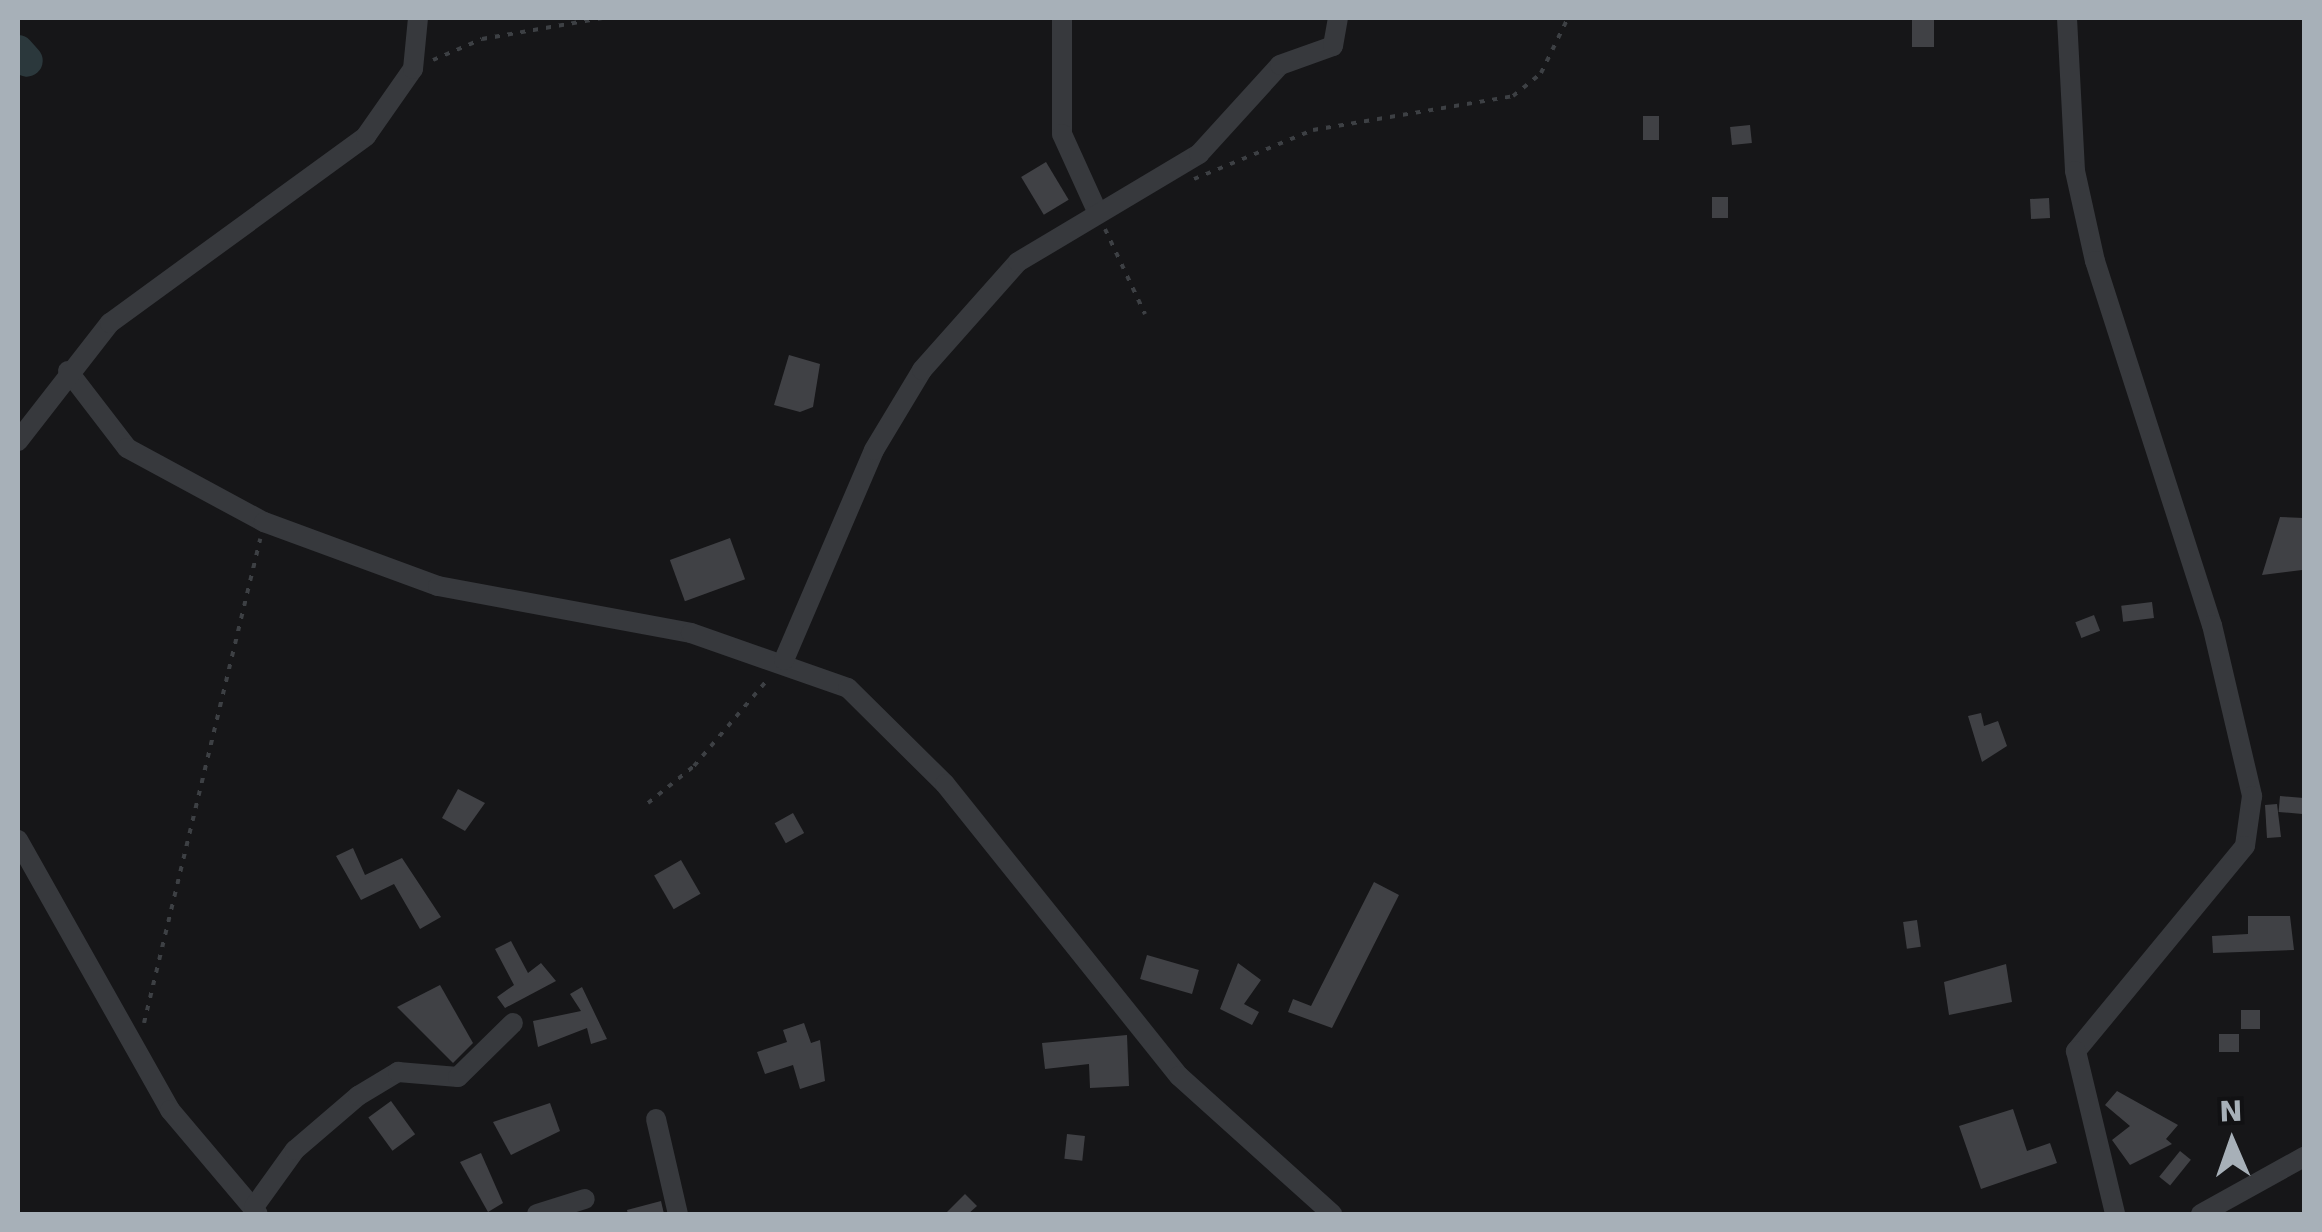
<!DOCTYPE html>
<style>
body{margin:0}
#map{position:relative;width:2322px;height:1232px;overflow:hidden;background:#161618;font-family:"DejaVu Sans",sans-serif}
div>[style]{position:absolute}
.river>*{height:32px;margin:-16px;padding:0 16px;transform-origin:16px;border-radius:16px;background:#2b383c}
.building>*{inset:0;background:#404145;transform-origin:0 0}
.path>*{height:4px;margin-top:-2px;transform-origin:0;background:repeating-linear-gradient(90deg,#3d4044 0 5px,transparent 0 13px)}
.minor>*{height:20px;margin:-10px;padding:0 10px;transform-origin:10px;border-radius:10px;background:#37393d}
span{translate:-50% -50%;white-space:nowrap;text-align:center;line-height:1.15;-webkit-text-stroke:10px #111113;paint-order:stroke}
.frame{position:absolute;inset:0;border:20px solid #a7b0b8;pointer-events:none}
.north{position:absolute;left:2182px;top:1092px;width:100px;height:100px;-webkit-text-stroke:8px #111113;paint-order:stroke;rotate:358deg;font-size:28px;font-weight:700;line-height:40px;text-align:center;color:#a7b0b8}
.north::after{content:'';display:block;margin:auto;width:35px;height:45px;background:#a7b0b8;clip-path:polygon(50% 0,100% 100%,50% 72%,0 100%)}
</style>
<div id="map">
<div class="river">
<div style="left:18px;top:51px;width:13px;rotate:48deg"></div>
</div>
<div class="building">
<div style="left:1912px;top:18px;width:22px;height:29px"></div>
<div style="left:1643px;top:116px;width:16px;height:24px"></div>
<div style="left:1750px;top:125px;width:18px;height:20px;rotate:84deg"></div>
<div style="left:1046px;top:162px;width:44px;height:29px;rotate:59deg"></div>
<div style="left:1712px;top:197px;width:16px;height:21px"></div>
<div style="left:2049px;top:198px;width:20px;height:19px;rotate:87deg"></div>
<div style="clip-path:polygon(789px 355px,820px 364px,813px 407px,800px 412px,774px 405px)"></div>
<div style="clip-path:polygon(2280px 517px,2304px 518px,2302px 570px,2262px 575px)"></div>
<div style="left:730px;top:538px;width:44px;height:64px;rotate:70deg"></div>
<div style="left:2152px;top:602px;width:16px;height:31px;rotate:83deg"></div>
<div style="left:2094px;top:615px;width:17px;height:20px;rotate:69deg"></div>
<div style="clip-path:polygon(1981px 713px,1984px 726px,1998px 721px,2007px 746px,1982px 762px,1968px 716px)"></div>
<div style="clip-path:polygon(458px 789px,485px 803px,465px 831px,442px 818px)"></div>
<div style="left:2280px;top:796px;width:24px;height:16px;rotate:5deg"></div>
<div style="clip-path:polygon(2277px 804px,2281px 837px,2267px 838px,2265px 805px)"></div>
<div style="left:793px;top:813px;width:23px;height:21px;rotate:61deg"></div>
<div style="clip-path:polygon(353px 848px,365px 875px,402px 858px,441px 917px,420px 929px,394px 884px,361px 900px,336px 856px)"></div>
<div style="left:681px;top:860px;width:39px;height:31px;rotate:60deg"></div>
<div style="clip-path:polygon(1374px 882px,1399px 895px,1332px 1028px,1288px 1012px,1293px 999px,1311px 1006px)"></div>
<div style="clip-path:polygon(2248px 916px,2290px 916px,2294px 950px,2213px 953px,2212px 936px,2248px 934px)"></div>
<div style="left:1917px;top:920px;width:27px;height:14px;rotate:82deg"></div>
<div style="clip-path:polygon(511px 941px,528px 973px,541px 963px,556px 981px,505px 1008px,497px 997px,514px 985px,495px 949px)"></div>
<div style="left:1147px;top:955px;width:54px;height:25px;rotate:16deg"></div>
<div style="clip-path:polygon(1238px 963px,1261px 980px,1244px 1004px,1259px 1012px,1252px 1025px,1220px 1009px)"></div>
<div style="clip-path:polygon(2006px 964px,2012px 1002px,1949px 1015px,1944px 982px)"></div>
<div style="clip-path:polygon(440px 985px,473px 1043px,453px 1063px,397px 1007px)"></div>
<div style="clip-path:polygon(582px 987px,607px 1039px,591px 1044px,587px 1028px,538px 1047px,533px 1021px,581px 1011px,570px 994px)"></div>
<div style="left:2241px;top:1010px;width:19px;height:19px"></div>
<div style="clip-path:polygon(804px 1023px,811px 1043px,820px 1040px,825px 1081px,800px 1089px,793px 1065px,765px 1074px,757px 1052px,787px 1042px,783px 1030px)"></div>
<div style="left:2219px;top:1034px;width:20px;height:18px"></div>
<div style="clip-path:polygon(1127px 1035px,1129px 1086px,1090px 1088px,1089px 1064px,1045px 1069px,1042px 1043px)"></div>
<div style="clip-path:polygon(2117px 1091px,2178px 1125px,2166px 1139px,2172px 1144px,2130px 1165px,2112px 1140px,2130px 1126px,2105px 1105px)"></div>
<div style="left:391px;top:1101px;width:41px;height:28px;rotate:54deg"></div>
<div style="clip-path:polygon(550px 1103px,560px 1131px,511px 1155px,493px 1122px)"></div>
<div style="clip-path:polygon(2013px 1109px,2027px 1151px,2050px 1143px,2057px 1163px,1981px 1189px,1959px 1126px)"></div>
<div style="left:1067px;top:1134px;width:18px;height:25px;rotate:6deg"></div>
<div style="left:2180px;top:1151px;width:14px;height:33px;rotate:39deg"></div>
<div style="clip-path:polygon(481px 1153px,503px 1203px,488px 1212px,460px 1162px)"></div>
<div style="clip-path:polygon(965px 1194px,977px 1206px,968px 1214px,945px 1214px)"></div>
<div style="clip-path:polygon(661px 1201px,664px 1214px,628px 1214px,627px 1210px)"></div>
</div>
<div class="path">
<div style="left:433px;top:60px;width:53px;rotate:-23.2deg"></div>
<div style="left:482px;top:39px;width:122px;rotate:-9.9deg"></div>
<div style="left:1194px;top:179px;width:129px;rotate:-22.4deg"></div>
<div style="left:1313px;top:130px;width:203px;rotate:-9.6deg"></div>
<div style="left:1513px;top:96px;width:36px;rotate:-39deg"></div>
<div style="left:1541px;top:73px;width:61px;rotate:-63.9deg"></div>
<div style="left:1105px;top:229px;width:94px;rotate:64.8deg"></div>
<div style="left:648px;top:803px;width:59px;rotate:-38.8deg"></div>
<div style="left:694px;top:766px;width:116px;rotate:-49.6deg"></div>
<div style="left:144px;top:1023px;width:498px;rotate:-76.5deg"></div>
</div>
<div class="minor">
<div style="left:1062px;top:18px;width:116px;rotate:90deg"></div>
<div style="left:1062px;top:134px;width:85px;rotate:65.6deg"></div>
<div style="left:2067px;top:18px;width:153px;rotate:87deg"></div>
<div style="left:2075px;top:171px;width:92px;rotate:77.5deg"></div>
<div style="left:2095px;top:261px;width:382px;rotate:72.2deg"></div>
<div style="left:2212px;top:625px;width:176px;rotate:76.8deg"></div>
<div style="left:2252px;top:796px;width:50px;rotate:98deg"></div>
<div style="left:2245px;top:846px;width:266px;rotate:129.5deg"></div>
<div style="left:2076px;top:1051px;width:168px;rotate:76.5deg"></div>
<div style="left:68px;top:371px;width:97px;rotate:52.5deg"></div>
<div style="left:127px;top:448px;width:156px;rotate:28.4deg"></div>
<div style="left:264px;top:522px;width:185px;rotate:20.2deg"></div>
<div style="left:438px;top:586px;width:257px;rotate:10.5deg"></div>
<div style="left:691px;top:633px;width:166px;rotate:19.3deg"></div>
<div style="left:848px;top:688px;width:136px;rotate:44.7deg"></div>
<div style="left:945px;top:784px;width:374px;rotate:51.3deg"></div>
<div style="left:1179px;top:1076px;width:206px;rotate:42deg"></div>
<div style="left:18px;top:441px;width:150px;rotate:-52.1deg"></div>
<div style="left:110px;top:323px;width:317px;rotate:-36.1deg"></div>
<div style="left:366px;top:136px;width:82px;rotate:-55deg"></div>
<div style="left:413px;top:69px;width:51px;rotate:-84.4deg"></div>
<div style="left:784px;top:660px;width:228px;rotate:-66.8deg"></div>
<div style="left:874px;top:450px;width:93px;rotate:-59deg"></div>
<div style="left:922px;top:370px;width:144px;rotate:-48.4deg"></div>
<div style="left:1018px;top:262px;width:211px;rotate:-30.8deg"></div>
<div style="left:1199px;top:154px;width:120px;rotate:-47.7deg"></div>
<div style="left:1280px;top:65px;width:56px;rotate:-19.7deg"></div>
<div style="left:1333px;top:46px;width:28px;rotate:-80deg"></div>
<div style="left:18px;top:840px;width:310px;rotate:60.6deg"></div>
<div style="left:170px;top:1110px;width:136px;rotate:49.8deg"></div>
<div style="left:656px;top:1119px;width:98px;rotate:77deg"></div>
<div style="left:254px;top:1207px;width:70px;rotate:-54.3deg"></div>
<div style="left:295px;top:1150px;width:83px;rotate:-40.6deg"></div>
<div style="left:358px;top:1096px;width:47px;rotate:-31deg"></div>
<div style="left:398px;top:1072px;width:60px;rotate:4.8deg"></div>
<div style="left:458px;top:1077px;width:77px;rotate:-44.5deg"></div>
<div style="left:537px;top:1214px;width:50px;rotate:-17.4deg"></div>
<div style="left:2201px;top:1214px;width:118px;rotate:-29deg"></div>
</div>
<div class="frame"></div>
<div class="north">N</div>
</div>
